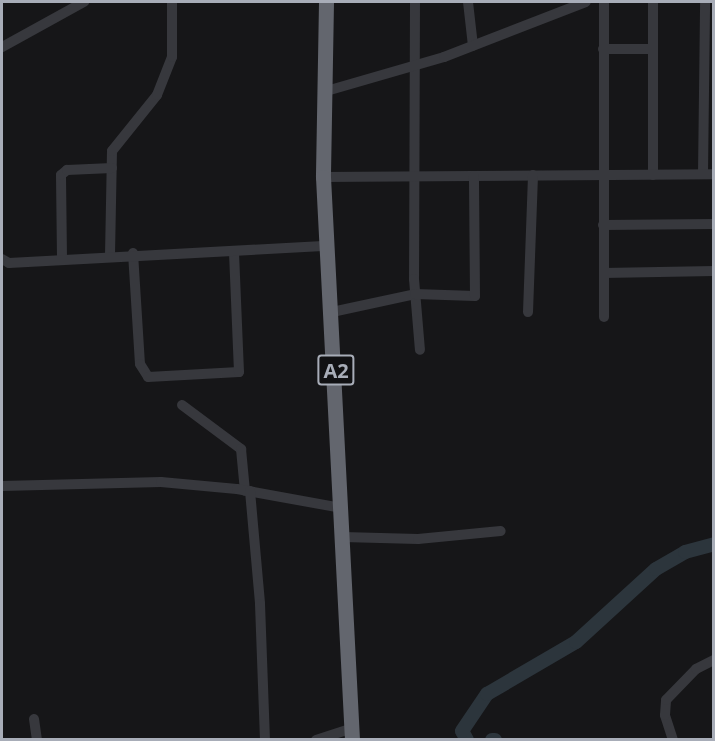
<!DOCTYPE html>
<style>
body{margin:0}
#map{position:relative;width:715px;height:741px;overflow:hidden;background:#161618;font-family:"Open Sans",sans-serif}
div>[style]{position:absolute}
.river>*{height:14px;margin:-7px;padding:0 7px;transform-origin:7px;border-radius:7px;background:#2c353c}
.minor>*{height:10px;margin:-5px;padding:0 5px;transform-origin:5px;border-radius:5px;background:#37383d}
.highway>*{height:15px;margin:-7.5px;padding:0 7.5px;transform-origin:7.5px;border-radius:7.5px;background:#63666e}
span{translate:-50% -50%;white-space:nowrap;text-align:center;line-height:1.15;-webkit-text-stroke:5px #111113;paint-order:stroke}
.shield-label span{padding:2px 4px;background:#111113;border:2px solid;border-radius:4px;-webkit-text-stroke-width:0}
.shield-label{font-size:20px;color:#a8adb8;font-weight:700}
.frame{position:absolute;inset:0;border:3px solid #a8adb8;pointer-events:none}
</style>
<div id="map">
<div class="river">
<div style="left:467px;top:740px;width:10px;rotate:-119deg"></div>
<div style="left:462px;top:731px;width:45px;rotate:-56deg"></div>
<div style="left:487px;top:694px;width:103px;rotate:-30.3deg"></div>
<div style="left:576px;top:642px;width:108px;rotate:-42.4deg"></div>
<div style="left:656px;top:569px;width:34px;rotate:-30deg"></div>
<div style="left:685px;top:552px;width:30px;rotate:-15deg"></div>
<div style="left:492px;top:740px;width:3px"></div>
</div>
<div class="minor">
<div style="left:415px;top:2px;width:277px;rotate:90.2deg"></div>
<div style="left:414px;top:279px;width:71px;rotate:85.2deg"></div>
<div style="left:468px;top:2px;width:44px;rotate:83.5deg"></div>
<div style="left:2px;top:47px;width:94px;rotate:-28.8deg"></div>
<div style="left:603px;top:49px;width:50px"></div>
<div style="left:323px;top:92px;width:126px;rotate:-16.1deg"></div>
<div style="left:444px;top:57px;width:152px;rotate:-21.2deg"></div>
<div style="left:703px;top:174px;width:172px;rotate:-89.3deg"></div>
<div style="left:653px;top:175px;width:173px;rotate:-90deg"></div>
<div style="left:323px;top:177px;width:391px;rotate:-0.4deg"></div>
<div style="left:603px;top:225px;width:111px;rotate:-0.5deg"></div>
<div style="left:133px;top:253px;width:111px;rotate:86.4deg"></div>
<div style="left:140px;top:364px;width:15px;rotate:58deg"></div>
<div style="left:148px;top:377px;width:91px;rotate:-3.1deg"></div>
<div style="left:239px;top:372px;width:121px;rotate:-92.4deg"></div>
<div style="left:110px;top:255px;width:104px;rotate:-88.9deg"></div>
<div style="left:112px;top:151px;width:72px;rotate:-51.2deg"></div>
<div style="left:157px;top:95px;width:41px;rotate:-68.5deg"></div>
<div style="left:172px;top:57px;width:55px;rotate:-90deg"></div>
<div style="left:62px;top:258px;width:83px;rotate:-90.7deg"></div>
<div style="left:61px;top:175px;width:8px;rotate:-40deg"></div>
<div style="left:67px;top:170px;width:45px;rotate:-2.5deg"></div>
<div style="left:2px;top:259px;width:8px;rotate:30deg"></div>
<div style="left:9px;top:263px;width:319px;rotate:-3.1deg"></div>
<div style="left:604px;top:273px;width:110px;rotate:-1deg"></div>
<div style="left:332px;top:312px;width:85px;rotate:-12.2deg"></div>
<div style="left:415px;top:294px;width:60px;rotate:1.9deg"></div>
<div style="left:475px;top:296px;width:120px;rotate:-90.5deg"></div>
<div style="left:528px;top:312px;width:137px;rotate:-87.9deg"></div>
<div style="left:604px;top:317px;width:315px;rotate:-90deg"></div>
<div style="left:182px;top:405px;width:74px;rotate:36.7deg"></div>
<div style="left:241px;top:449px;width:42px;rotate:84.6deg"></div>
<div style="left:2px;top:486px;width:159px;rotate:-1.4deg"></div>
<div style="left:161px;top:482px;width:76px;rotate:5.3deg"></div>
<div style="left:237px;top:489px;width:107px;rotate:10.3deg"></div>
<div style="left:250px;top:491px;width:113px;rotate:84.9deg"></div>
<div style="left:260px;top:604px;width:136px;rotate:87.9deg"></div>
<div style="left:343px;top:537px;width:75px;rotate:1.5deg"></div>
<div style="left:418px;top:539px;width:83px;rotate:-5.5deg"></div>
<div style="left:34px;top:719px;width:21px;rotate:82deg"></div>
<div style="left:316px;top:740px;width:38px;rotate:-18deg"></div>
<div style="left:673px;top:740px;width:26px;rotate:-108deg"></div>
<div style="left:665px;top:715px;width:15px;rotate:-86deg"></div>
<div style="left:666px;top:700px;width:43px;rotate:-45.9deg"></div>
<div style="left:696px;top:669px;width:20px;rotate:-27deg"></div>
</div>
<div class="highway">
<div style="left:326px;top:2px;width:175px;rotate:91deg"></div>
<div style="left:323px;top:177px;width:564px;rotate:87.05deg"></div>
</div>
<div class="shield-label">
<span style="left:336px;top:370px">A2</span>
</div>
<div class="frame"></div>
</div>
